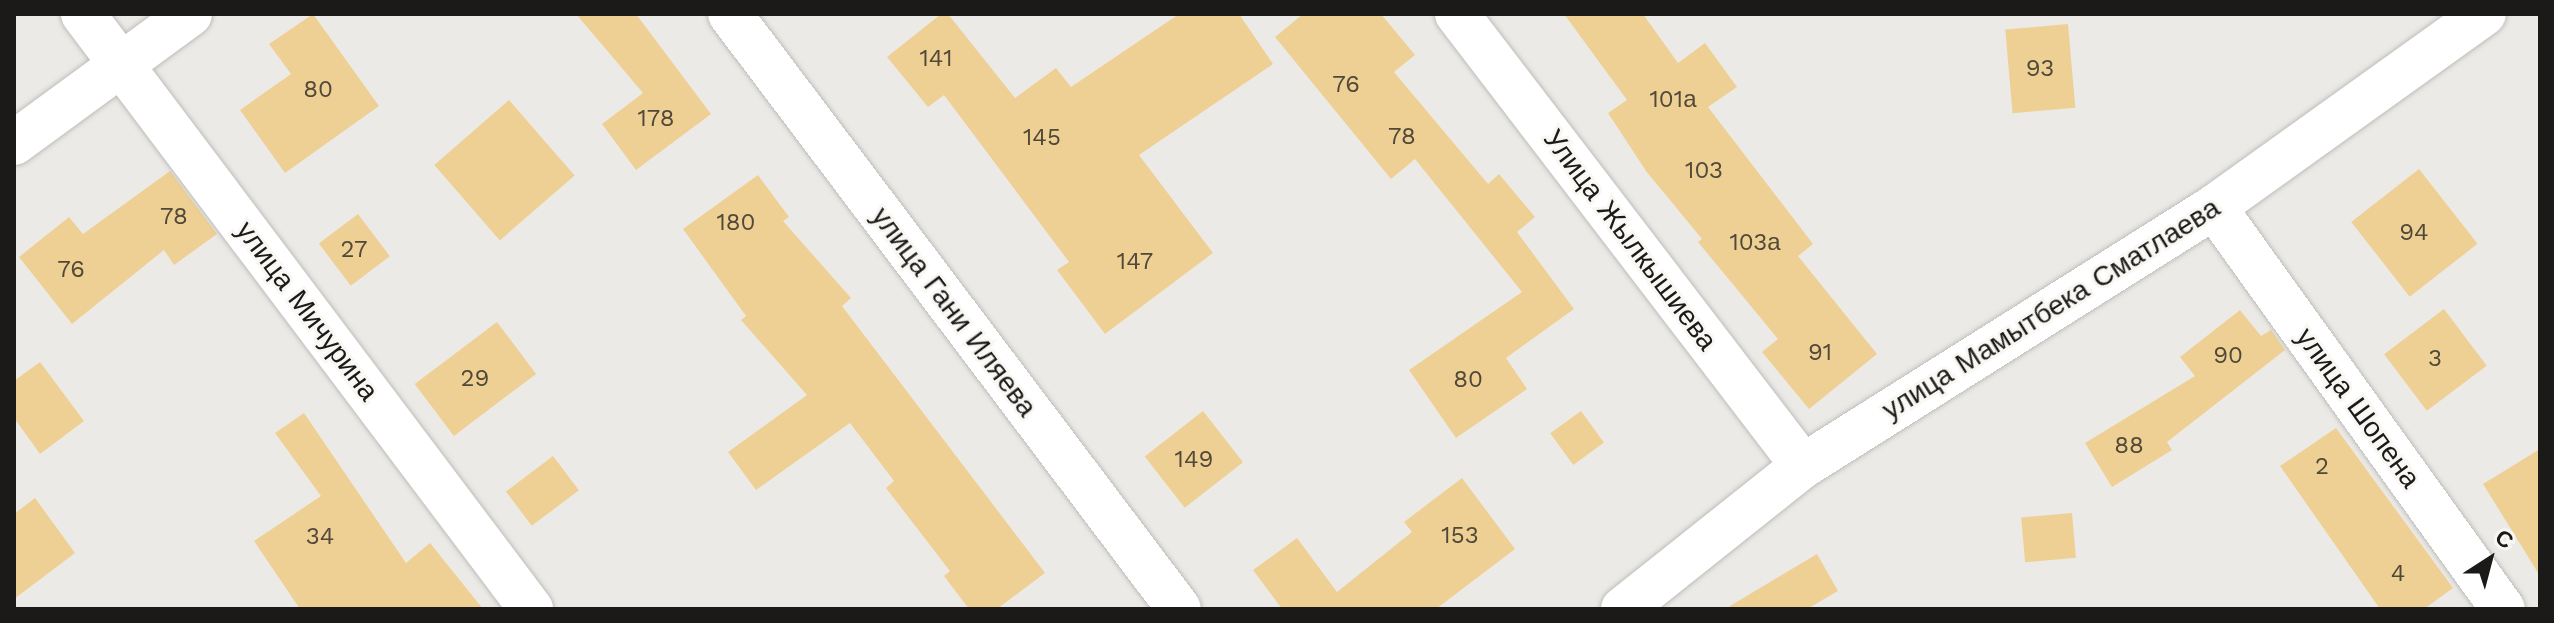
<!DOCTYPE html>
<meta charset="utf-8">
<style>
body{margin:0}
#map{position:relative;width:2554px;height:623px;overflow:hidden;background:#eceae6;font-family:"Work Sans",sans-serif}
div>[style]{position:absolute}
.building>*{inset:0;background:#efd094;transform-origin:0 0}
.roads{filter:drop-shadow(0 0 2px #bebdb9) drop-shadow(0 0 2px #bebdb9)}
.minor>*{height:44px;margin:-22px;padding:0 22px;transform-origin:22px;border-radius:22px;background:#fff}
.tertiary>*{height:44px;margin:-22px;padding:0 22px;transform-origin:22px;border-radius:22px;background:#fff}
span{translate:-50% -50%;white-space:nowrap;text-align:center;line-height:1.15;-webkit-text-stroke:6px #f9f7f3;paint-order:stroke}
.number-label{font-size:24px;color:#504838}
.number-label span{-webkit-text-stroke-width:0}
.street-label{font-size:28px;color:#1b1a19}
.frame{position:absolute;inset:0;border:16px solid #1b1a19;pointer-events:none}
.north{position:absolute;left:2450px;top:519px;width:80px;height:80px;-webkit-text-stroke:6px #f9f7f3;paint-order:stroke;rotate:36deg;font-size:22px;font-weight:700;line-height:32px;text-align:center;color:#1b1a19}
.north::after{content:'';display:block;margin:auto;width:28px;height:36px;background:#1b1a19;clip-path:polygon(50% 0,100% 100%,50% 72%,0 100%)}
</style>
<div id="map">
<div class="building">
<div style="clip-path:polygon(313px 14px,379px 106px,285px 173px,240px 110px,291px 74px,269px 44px)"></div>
<div style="clip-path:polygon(576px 14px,636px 14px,711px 114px,636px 170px,602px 124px,643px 93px)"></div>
<div style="clip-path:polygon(941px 14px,948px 14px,1015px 98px,1056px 68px,1071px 87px,1179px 14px,1239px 14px,1273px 64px,1139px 155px,1213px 253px,1105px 334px,1057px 270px,1069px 262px,944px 95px,928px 107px,887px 57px)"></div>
<div style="clip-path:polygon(1303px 14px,1381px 14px,1415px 55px,1394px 72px,1488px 184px,1499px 174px,1535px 217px,1517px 232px,1574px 309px,1506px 358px,1527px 389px,1456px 438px,1409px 370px,1522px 292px,1415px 159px,1391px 179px,1275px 37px)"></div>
<div style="clip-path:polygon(1564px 14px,1643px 14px,1678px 63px,1705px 43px,1737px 87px,1708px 107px,1813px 244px,1798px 256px,1877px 354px,1809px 409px,1762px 352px,1778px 339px,1698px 242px,1702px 239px,1646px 171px,1608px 113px,1627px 100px)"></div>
<div style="left:2068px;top:24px;width:84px;height:63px;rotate:85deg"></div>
<div style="left:509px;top:100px;width:100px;height:99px;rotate:49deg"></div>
<div style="left:2419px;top:169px;width:95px;height:86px;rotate:52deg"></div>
<div style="clip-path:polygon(170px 171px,217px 234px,174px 265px,164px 250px,72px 324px,19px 257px,69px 217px,83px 234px)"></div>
<div style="clip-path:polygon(758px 175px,789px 217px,783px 221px,851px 298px,842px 306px,1045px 573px,997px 609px,969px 609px,944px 576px,950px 571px,886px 488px,894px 481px,850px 423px,756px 490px,728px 452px,807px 395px,741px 320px,746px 316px,683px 229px)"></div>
<div style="left:358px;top:214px;width:53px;height:49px;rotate:53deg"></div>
<div style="left:2444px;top:309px;width:71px;height:75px;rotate:53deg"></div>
<div style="clip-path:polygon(2240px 310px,2261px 336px,2271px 330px,2285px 350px,2167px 442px,2172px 450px,2112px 487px,2085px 443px,2195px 376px,2180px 357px)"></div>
<div style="left:497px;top:322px;width:65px;height:103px;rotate:53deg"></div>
<div style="clip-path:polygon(40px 362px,84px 421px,40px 454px,14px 418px,14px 381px)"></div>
<div style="left:1203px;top:411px;width:65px;height:74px;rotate:52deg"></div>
<div style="left:1581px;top:411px;width:39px;height:38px;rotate:54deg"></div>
<div style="clip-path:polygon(304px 413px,406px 563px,430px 543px,483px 609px,300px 609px,254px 541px,321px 496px,275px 433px)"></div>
<div style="clip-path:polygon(2336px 428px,2453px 588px,2424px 609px,2380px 609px,2280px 466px)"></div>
<div style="clip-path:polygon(2540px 449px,2540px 576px,2483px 484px)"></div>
<div style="left:553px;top:456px;width:43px;height:59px;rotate:53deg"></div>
<div style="clip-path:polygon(1462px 478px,1515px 549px,1436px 609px,1282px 609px,1253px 570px,1297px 538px,1337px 592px,1412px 532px,1404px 522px)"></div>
<div style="clip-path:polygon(35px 498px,75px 553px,14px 599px,14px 514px)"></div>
<div style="left:2072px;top:513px;width:45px;height:51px;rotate:85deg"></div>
<div style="clip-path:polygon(1817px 554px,1838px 591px,1807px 609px,1725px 609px)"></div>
</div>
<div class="roads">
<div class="minor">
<div style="left:83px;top:14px;width:745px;rotate:53.02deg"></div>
<div style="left:730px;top:14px;width:745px;rotate:52.96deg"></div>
<div style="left:1457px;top:14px;width:569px;rotate:52.57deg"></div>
<div style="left:2214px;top:207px;width:495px;rotate:54.3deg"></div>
<div style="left:1623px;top:609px;width:230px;rotate:-38.5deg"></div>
<div style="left:1803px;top:466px;width:486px;rotate:-32.2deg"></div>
<div style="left:2214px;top:207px;width:332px;rotate:-35.6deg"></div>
</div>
<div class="tertiary">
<div style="left:14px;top:143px;width:218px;rotate:-36.2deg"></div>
</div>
</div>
<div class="number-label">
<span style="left:936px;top:59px">141</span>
<span style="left:2040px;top:69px">93</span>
<span style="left:1346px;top:85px">76</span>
<span style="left:318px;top:90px">80</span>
<span style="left:1673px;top:100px">101а</span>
<span style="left:656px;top:119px">178</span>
<span style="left:1402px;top:137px">78</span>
<span style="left:1042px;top:138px">145</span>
<span style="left:1704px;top:171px">103</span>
<span style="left:174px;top:217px">78</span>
<span style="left:736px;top:223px">180</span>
<span style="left:2414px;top:233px">94</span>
<span style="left:1755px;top:243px">103а</span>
<span style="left:354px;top:250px">27</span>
<span style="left:1135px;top:262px">147</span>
<span style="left:71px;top:270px">76</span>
<span style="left:1820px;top:353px">91</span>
<span style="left:2228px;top:356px">90</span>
<span style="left:2435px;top:359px">3</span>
<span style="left:475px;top:379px">29</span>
<span style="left:1468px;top:380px">80</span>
<span style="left:2129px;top:446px">88</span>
<span style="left:1194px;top:460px">149</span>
<span style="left:2322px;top:467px">2</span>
<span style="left:1460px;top:536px">153</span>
<span style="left:320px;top:537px">34</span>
<span style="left:2398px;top:574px">4</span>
</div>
<div class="street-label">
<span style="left:1630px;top:240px;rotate:53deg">Улица Жылкышиева</span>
<span style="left:2051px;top:309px;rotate:-32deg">улица Мамытбека Сматлаева</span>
<span style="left:307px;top:311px;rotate:53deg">улица Мичурина</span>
<span style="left:954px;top:312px;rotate:53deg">улица Гани Иляева</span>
<span style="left:2358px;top:408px;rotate:54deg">улица Шопена</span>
</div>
<div class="frame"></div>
<div class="north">С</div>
</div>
